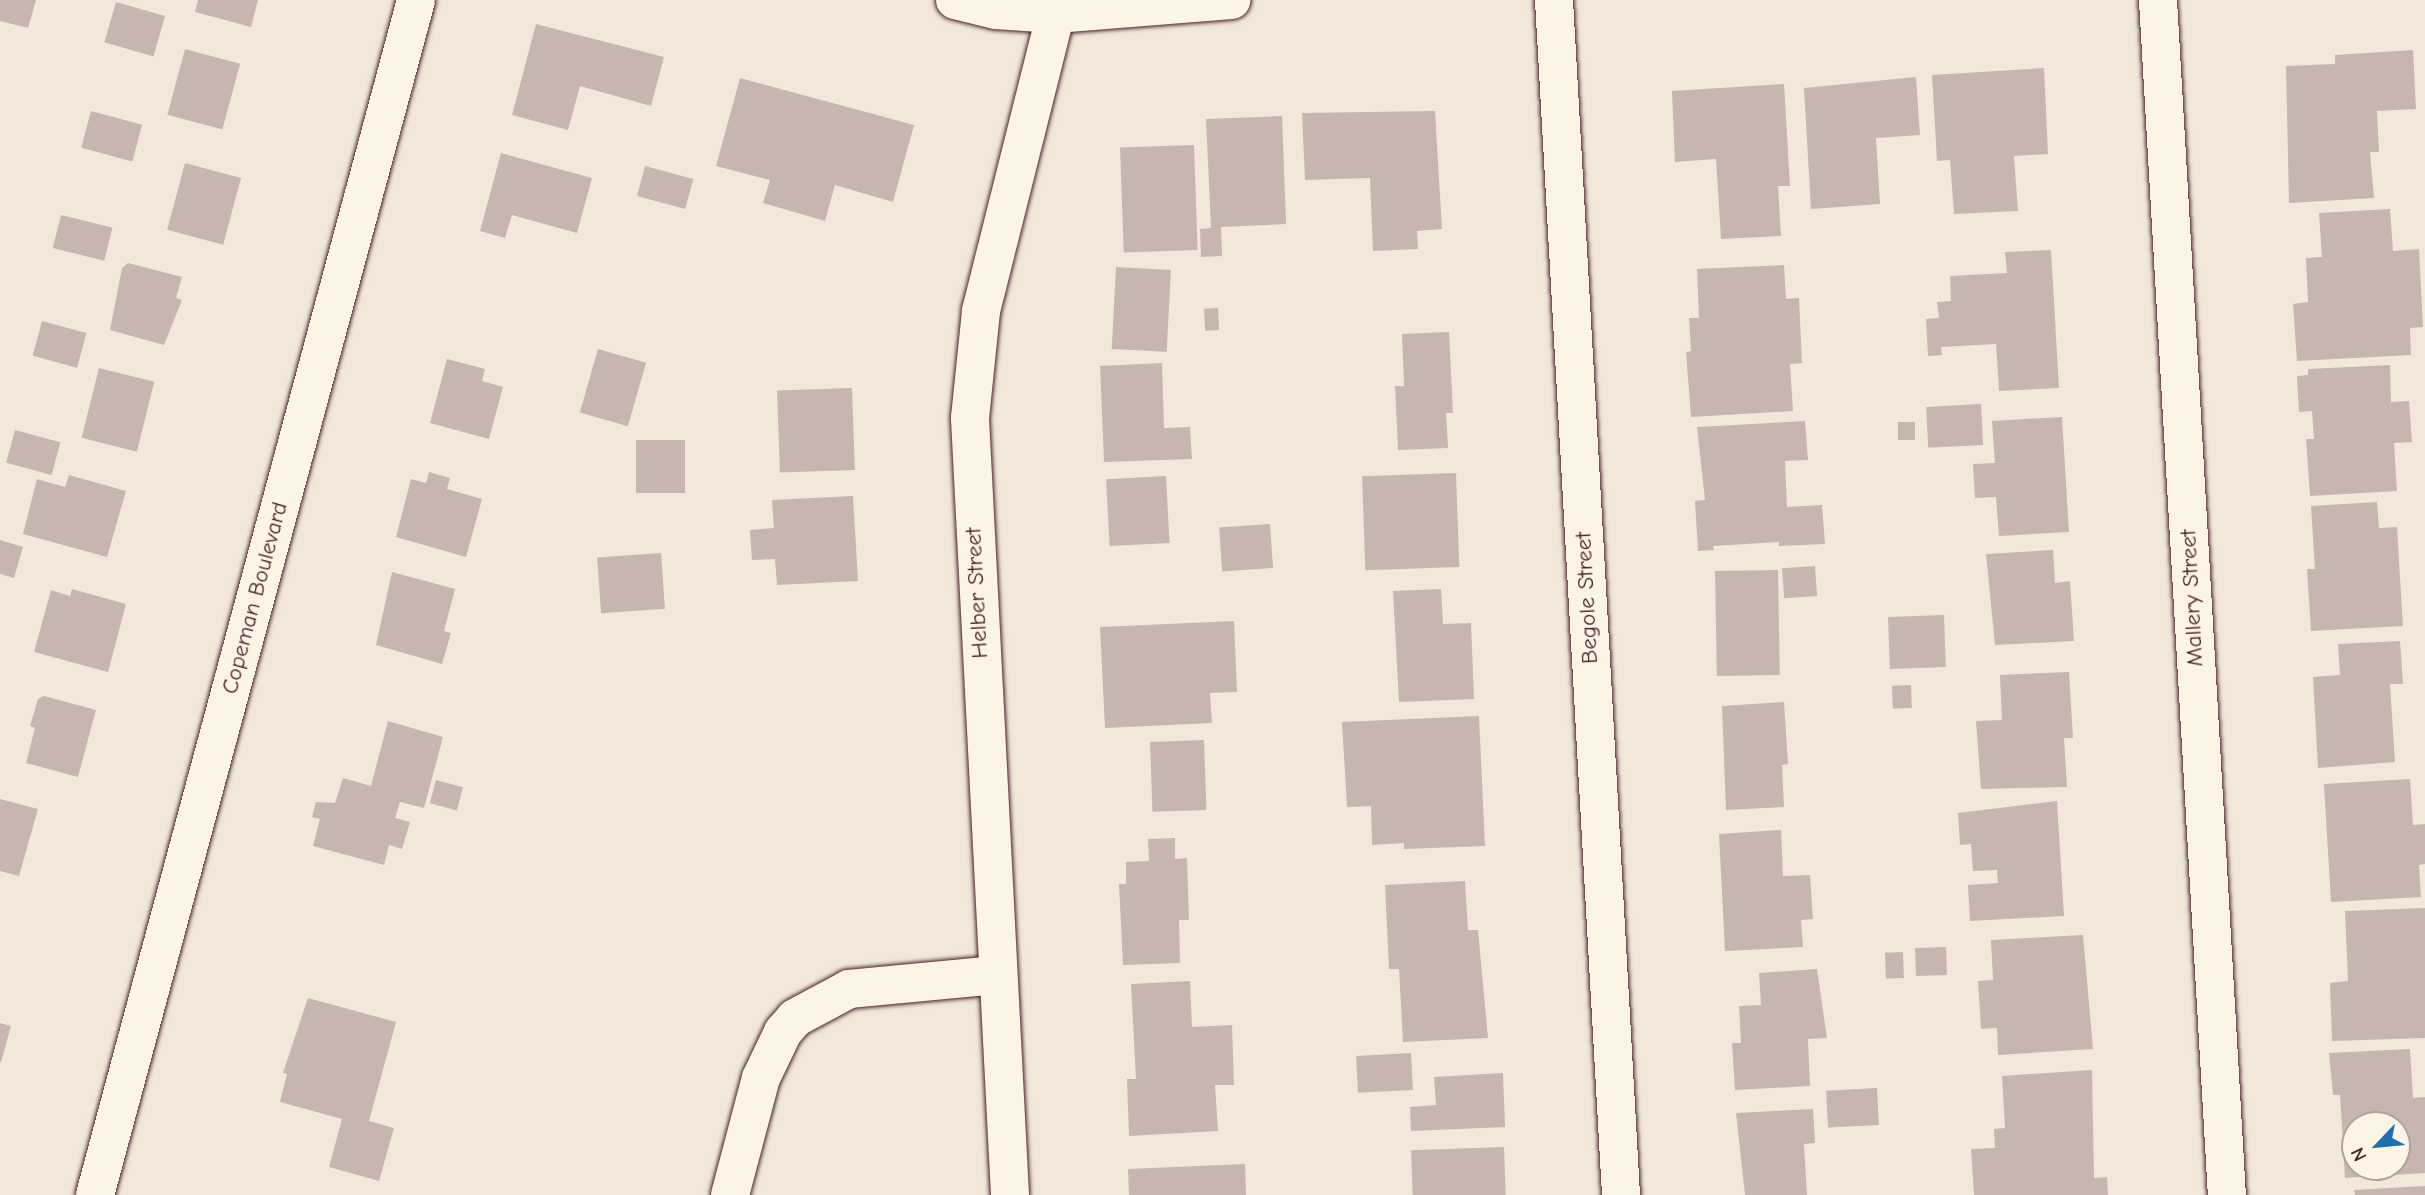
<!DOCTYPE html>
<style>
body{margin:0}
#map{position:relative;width:2425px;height:1195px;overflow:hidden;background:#f1e8da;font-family:"Comic Neue",sans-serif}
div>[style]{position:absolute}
.building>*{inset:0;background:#c7b6af;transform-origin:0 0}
.roads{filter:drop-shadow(0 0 2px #4a1f2b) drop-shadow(0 0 2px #4a1f2b)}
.minor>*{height:38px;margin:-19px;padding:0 19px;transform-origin:19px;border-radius:19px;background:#fcf5e5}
span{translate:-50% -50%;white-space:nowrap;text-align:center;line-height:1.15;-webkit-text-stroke:6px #fcf5e5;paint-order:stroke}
.street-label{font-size:23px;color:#4a1f2b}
.north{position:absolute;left:2341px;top:1111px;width:70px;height:70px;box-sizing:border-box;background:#fcf5e5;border:2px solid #b59f9b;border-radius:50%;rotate:244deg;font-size:19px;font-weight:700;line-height:28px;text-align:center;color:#4a1f2b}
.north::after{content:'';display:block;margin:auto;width:24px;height:32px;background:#1f6fb2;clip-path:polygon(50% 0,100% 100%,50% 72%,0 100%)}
</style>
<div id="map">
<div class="building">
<div style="clip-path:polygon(0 0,36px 0,28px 28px,0 21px)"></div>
<div style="clip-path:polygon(198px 0,258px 0,251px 27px,195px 12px)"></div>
<div style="left:116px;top:2px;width:51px;height:42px;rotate:16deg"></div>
<div style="clip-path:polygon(536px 24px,664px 57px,651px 106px,580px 86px,568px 130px,512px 115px)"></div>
<div style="left:185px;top:49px;width:57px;height:68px;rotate:15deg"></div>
<div style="clip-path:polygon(2413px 50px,2416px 109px,2377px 111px,2379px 152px,2370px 152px,2374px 198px,2289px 203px,2286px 66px,2335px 64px,2335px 55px)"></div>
<div style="clip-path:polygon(2044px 68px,2048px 154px,2014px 156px,2018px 211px,1954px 214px,1950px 160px,1937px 161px,1932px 75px)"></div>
<div style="clip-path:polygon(1916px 77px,1920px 135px,1876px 138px,1880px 204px,1811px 209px,1804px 88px)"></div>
<div style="clip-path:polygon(740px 78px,914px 125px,893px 202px,835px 185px,825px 221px,763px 203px,770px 180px,716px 166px)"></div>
<div style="clip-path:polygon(1784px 84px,1790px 186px,1778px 186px,1781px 236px,1721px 239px,1716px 159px,1675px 162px,1672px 91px)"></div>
<div style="left:91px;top:111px;width:53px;height:38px;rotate:15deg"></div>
<div style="clip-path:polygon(1435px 111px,1442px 229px,1417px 231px,1418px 249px,1373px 251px,1370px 178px,1305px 180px,1302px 113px)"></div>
<div style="clip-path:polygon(1282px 116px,1286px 224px,1221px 227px,1222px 256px,1201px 257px,1200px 229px,1211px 228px,1206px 119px)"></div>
<div style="left:1194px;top:145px;width:105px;height:74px;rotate:88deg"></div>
<div style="clip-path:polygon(501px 153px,592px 178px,577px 233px,512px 215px,505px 238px,480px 231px)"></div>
<div style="left:185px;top:163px;width:58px;height:69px;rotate:15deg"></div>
<div style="left:645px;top:166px;width:50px;height:31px;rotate:15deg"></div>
<div style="clip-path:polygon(2390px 209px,2393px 251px,2419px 249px,2423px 327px,2410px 328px,2411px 355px,2297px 361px,2293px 304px,2308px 302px,2306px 258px,2322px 257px,2319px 213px)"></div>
<div style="left:61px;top:215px;width:53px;height:34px;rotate:14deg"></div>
<div style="clip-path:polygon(2051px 250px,2059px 388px,1999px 391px,1996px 344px,1941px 347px,1942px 355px,1928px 356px,1926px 319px,1939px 318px,1937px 302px,1951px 301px,1950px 276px,2007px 273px,2005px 252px)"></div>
<div style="clip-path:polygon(128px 263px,182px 277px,176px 298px,182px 300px,164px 345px,110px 330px,122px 268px)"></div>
<div style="clip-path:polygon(1784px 265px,1786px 299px,1799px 298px,1802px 363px,1790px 364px,1793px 411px,1691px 417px,1686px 352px,1691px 351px,1689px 318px,1699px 318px,1697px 269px)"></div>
<div style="left:1116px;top:267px;width:55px;height:82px;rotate:3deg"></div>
<div style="left:1218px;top:308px;width:22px;height:14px;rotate:87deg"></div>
<div style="left:42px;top:321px;width:46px;height:36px;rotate:15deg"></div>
<div style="clip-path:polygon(1449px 332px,1453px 413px,1446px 413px,1448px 448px,1398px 450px,1395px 386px,1404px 386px,1402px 334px)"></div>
<div style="left:598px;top:349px;width:50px;height:66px;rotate:16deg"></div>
<div style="clip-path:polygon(447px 359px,485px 369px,482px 381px,503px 387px,489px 439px,430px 423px)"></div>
<div style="clip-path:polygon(1162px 363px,1164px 428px,1190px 427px,1192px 459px,1104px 462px,1100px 366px)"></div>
<div style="clip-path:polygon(2390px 365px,2391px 402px,2409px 401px,2412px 442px,2394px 443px,2397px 491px,2310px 496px,2306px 439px,2314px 439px,2312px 411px,2299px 412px,2297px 376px,2308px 375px,2308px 369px)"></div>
<div style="left:99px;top:368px;width:57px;height:72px;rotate:14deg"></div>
<div style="left:852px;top:388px;width:82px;height:75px;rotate:88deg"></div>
<div style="left:1981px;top:404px;width:41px;height:55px;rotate:87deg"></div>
<div style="clip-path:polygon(2062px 417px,2069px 532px,1999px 536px,1996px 497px,1975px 498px,1973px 464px,1995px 463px,1992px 421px)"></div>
<div style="clip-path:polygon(1805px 421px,1808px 460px,1785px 461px,1787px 507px,1822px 505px,1825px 544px,1779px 546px,1779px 542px,1713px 546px,1714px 550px,1698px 551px,1695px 501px,1705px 500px,1697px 427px)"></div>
<div style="left:1898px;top:422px;width:17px;height:18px"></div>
<div style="left:15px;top:430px;width:47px;height:34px;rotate:15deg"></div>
<div style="left:636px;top:440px;width:49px;height:53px"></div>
<div style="clip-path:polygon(429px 472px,450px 478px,447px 489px,482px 499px,466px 557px,396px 537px,411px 479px,426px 483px)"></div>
<div style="left:1456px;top:473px;width:94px;height:94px;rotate:88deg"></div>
<div style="clip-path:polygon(69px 475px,126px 491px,107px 557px,23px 534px,37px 479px,65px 487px)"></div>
<div style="left:1166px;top:476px;width:67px;height:60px;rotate:87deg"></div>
<div style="clip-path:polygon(853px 496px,858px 581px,777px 585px,775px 559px,752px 560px,750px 530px,774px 528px,772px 500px)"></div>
<div style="clip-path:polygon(2377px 502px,2379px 528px,2397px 527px,2403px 626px,2311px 631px,2307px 569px,2315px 569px,2311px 506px)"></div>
<div style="left:1270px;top:524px;width:44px;height:51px;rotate:86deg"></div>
<div style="clip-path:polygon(0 540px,23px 547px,14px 578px,0 574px)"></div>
<div style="clip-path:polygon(2053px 550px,2055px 583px,2070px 581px,2074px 641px,1995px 645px,1986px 554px)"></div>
<div style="left:661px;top:553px;width:56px;height:64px;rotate:86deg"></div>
<div style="left:1815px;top:566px;width:30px;height:33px;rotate:86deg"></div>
<div style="left:1778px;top:570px;width:105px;height:63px;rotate:89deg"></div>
<div style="clip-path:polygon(392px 572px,455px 589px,444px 631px,451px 633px,442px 664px,376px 645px)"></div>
<div style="clip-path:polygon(72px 589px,126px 604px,108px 672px,34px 652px,51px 590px,70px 596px)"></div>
<div style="clip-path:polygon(1441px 589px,1443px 624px,1471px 623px,1474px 699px,1399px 702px,1393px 591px)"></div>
<div style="left:1944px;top:615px;width:52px;height:56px;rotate:88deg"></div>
<div style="clip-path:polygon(1234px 621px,1237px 692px,1210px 693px,1212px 723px,1105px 728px,1100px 627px)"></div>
<div style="clip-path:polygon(2400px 641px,2403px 684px,2390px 684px,2395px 762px,2318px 768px,2313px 677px,2340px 675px,2338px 644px)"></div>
<div style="clip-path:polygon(2069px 672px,2073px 738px,2064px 738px,2067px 787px,1981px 789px,1976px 721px,2002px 720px,2000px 675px)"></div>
<div style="left:1911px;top:685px;width:23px;height:19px;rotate:88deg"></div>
<div style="clip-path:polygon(44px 696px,96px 710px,78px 777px,26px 763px,35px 728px,30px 726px,38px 699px)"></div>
<div style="clip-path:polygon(1784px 702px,1788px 764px,1782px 765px,1784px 807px,1726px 810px,1722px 706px)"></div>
<div style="clip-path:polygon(1479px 716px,1485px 846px,1404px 849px,1404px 843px,1372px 845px,1371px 806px,1347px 807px,1342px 722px)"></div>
<div style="clip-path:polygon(388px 721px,443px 737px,424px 808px,400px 802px,395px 818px,410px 822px,402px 849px,389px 845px,384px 865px,313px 846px,320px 819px,312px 817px,316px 802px,335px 803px,343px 778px,371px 786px)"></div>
<div style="left:1204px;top:740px;width:70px;height:54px;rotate:88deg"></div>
<div style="clip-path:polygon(2410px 779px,2413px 825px,2425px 824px,2425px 864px,2419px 865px,2421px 897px,2331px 902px,2324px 784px)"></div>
<div style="left:436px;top:780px;width:28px;height:24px;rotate:15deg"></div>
<div style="clip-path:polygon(0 799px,38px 809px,19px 876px,0 871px)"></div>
<div style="clip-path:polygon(2057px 801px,2064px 916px,1970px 921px,1968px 885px,1998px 883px,1997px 870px,1973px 871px,1971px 844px,1960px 845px,1958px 813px)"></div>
<div style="clip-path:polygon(1781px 830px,1783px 876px,1810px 875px,1813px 919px,1801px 920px,1803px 947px,1725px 951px,1719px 834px)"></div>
<div style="clip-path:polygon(1175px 838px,1175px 859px,1187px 858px,1189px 920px,1179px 920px,1180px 963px,1123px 965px,1119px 884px,1126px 884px,1126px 862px,1149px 861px,1148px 839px)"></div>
<div style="clip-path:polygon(1465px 881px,1468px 930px,1478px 930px,1488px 1038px,1403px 1042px,1399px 969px,1389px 969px,1385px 885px)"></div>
<div style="clip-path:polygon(2425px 908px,2425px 1038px,2332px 1041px,2330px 983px,2348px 981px,2345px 911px)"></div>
<div style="clip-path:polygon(2083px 935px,2093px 1049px,1998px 1055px,1997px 1028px,1981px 1029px,1978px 981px,1993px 980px,1991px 940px)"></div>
<div style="left:1946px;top:947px;width:28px;height:31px;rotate:88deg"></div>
<div style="left:1903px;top:952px;width:26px;height:18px;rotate:88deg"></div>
<div style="clip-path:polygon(1817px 969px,1827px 1038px,1808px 1039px,1810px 1086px,1735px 1090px,1732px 1043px,1741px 1043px,1739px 1006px,1761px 1005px,1759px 973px)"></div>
<div style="clip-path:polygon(1190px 981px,1192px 1027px,1232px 1025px,1234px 1085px,1215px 1085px,1218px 1131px,1129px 1136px,1127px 1079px,1136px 1079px,1131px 984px)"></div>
<div style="clip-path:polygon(308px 998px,396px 1022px,369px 1121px,394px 1128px,379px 1181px,329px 1167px,342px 1119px,280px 1102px,287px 1074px,283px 1073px)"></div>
<div style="clip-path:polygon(0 1023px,11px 1026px,1px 1062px,0 1062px)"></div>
<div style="clip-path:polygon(evenodd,2410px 1049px,2413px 1098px,2425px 1097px,2425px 1173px,2345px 1178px,2340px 1095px,2333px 1095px,2329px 1053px,2410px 1049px,2355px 1125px,2397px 1125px,2397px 1167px,2355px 1167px,2355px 1125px)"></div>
<div style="left:1411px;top:1053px;width:37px;height:55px;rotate:87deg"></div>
<div style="clip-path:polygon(2092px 1070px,2094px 1178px,2107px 1177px,2108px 1195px,1974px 1195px,1971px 1149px,1995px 1148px,1994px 1129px,2005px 1128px,2002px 1076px)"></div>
<div style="clip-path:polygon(1503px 1073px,1505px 1127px,1411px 1131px,1410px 1107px,1436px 1105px,1434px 1077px)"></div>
<div style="left:1877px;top:1088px;width:37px;height:51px;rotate:87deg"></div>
<div style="clip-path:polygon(1813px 1109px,1815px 1143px,1804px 1144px,1807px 1195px,1745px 1195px,1736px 1113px)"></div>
<div style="left:1504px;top:1147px;width:48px;height:93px;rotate:88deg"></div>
<div style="clip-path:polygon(1245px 1164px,1246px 1195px,1129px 1195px,1128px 1169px)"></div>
<div style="clip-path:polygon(2425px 1186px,2425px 1195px,2355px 1195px,2354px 1190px)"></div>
</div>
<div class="roads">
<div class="minor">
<div style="left:955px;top:0;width:42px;rotate:13.7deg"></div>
<div style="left:996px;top:10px;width:59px;rotate:3.9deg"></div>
<div style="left:1055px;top:14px;width:177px;rotate:-4.5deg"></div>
<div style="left:1554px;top:0;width:1197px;rotate:86.79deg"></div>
<div style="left:2158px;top:0;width:1197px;rotate:86.7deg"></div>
<div style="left:95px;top:1195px;width:1237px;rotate:-74.96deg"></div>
<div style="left:730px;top:1195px;width:121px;rotate:-75.2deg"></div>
<div style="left:761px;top:1078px;width:51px;rotate:-64.4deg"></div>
<div style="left:783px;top:1032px;width:18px;rotate:-49deg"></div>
<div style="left:795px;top:1018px;width:61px;rotate:-28.2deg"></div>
<div style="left:849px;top:989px;width:148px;rotate:-5.4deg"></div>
<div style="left:1010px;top:1195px;width:778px;rotate:-92.95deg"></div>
<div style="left:970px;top:418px;width:108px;rotate:-84.1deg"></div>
<div style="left:981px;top:311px;width:321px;rotate:-75.9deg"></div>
</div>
</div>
<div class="street-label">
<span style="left:977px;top:593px;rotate:-93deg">Helber Street</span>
<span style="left:255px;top:598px;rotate:-75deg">Copeman Boulevard</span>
<span style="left:1587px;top:598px;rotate:-93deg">Begole Street</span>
<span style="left:2192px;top:598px;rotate:-93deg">Mallery Street</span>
</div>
<div class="north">N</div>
</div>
